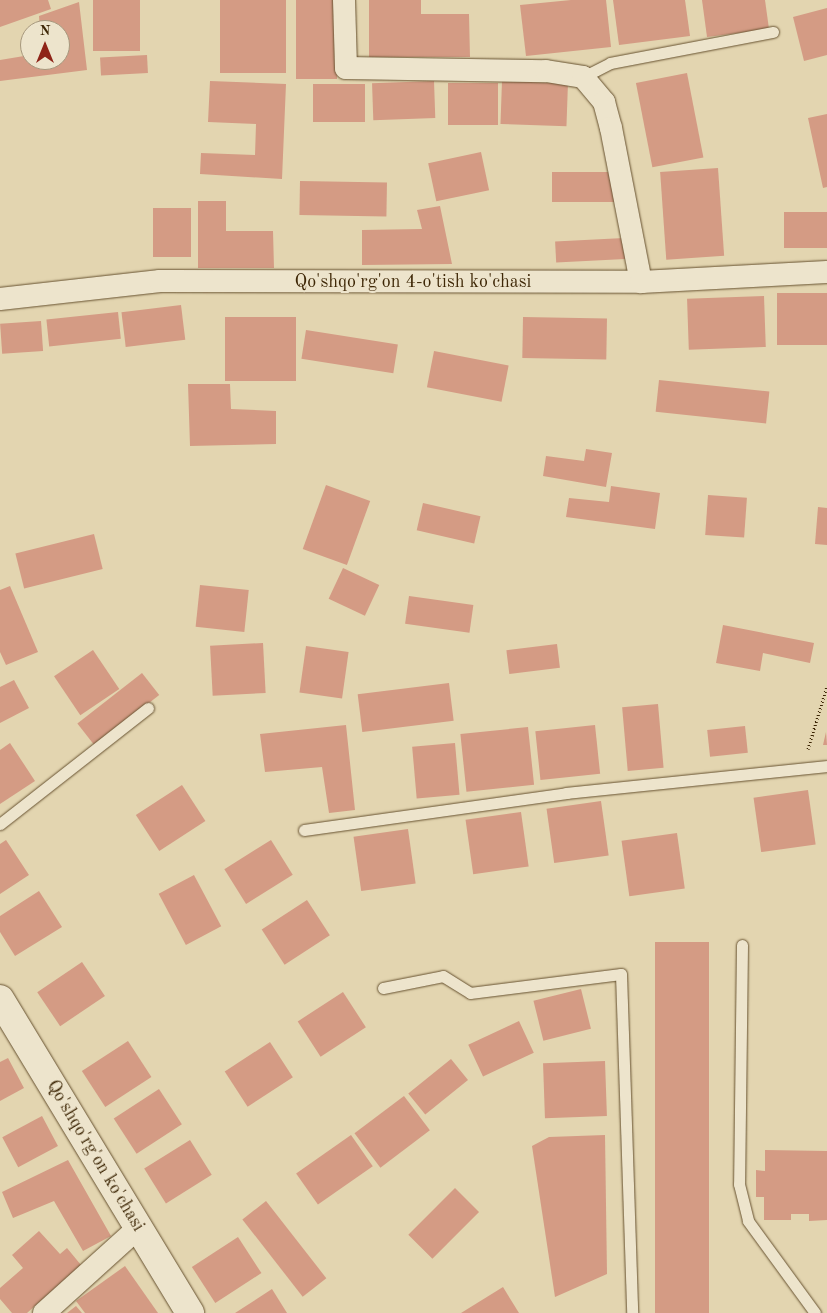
<!DOCTYPE html>
<style>
body{margin:0}
#map{position:relative;width:827px;height:1313px;overflow:hidden;background:#e3d5b0;font-family:"Old Standard TT",serif}
div>[style]{position:absolute}
.building>*{inset:0;background:#d49b84;transform-origin:0 0}
.path>*{height:3px;margin-top:-1.5px;transform-origin:0;background:repeating-linear-gradient(90deg,#3e2706 0 1px,transparent 0 3.5px)}
.roads{filter:drop-shadow(0 0 1px #675230) drop-shadow(0 0 1px #675230)}
.service>*{height:11px;margin:-5.5px;padding:0 5.5px;transform-origin:5.5px;border-radius:5.5px;background:#ede4cc}
.minor>*{height:22px;margin:-11px;padding:0 11px;transform-origin:11px;border-radius:11px;background:#ede4cc}
.tertiary>*{height:28px;margin:-14px;padding:0 14px;transform-origin:14px;border-radius:14px;background:#ede4cc}
span{translate:-50% -50%;white-space:nowrap;text-align:center;line-height:1.15;-webkit-text-stroke:4px #ede4cc;paint-order:stroke}
.street-label{font-size:18px;color:#3e2706}
.north{position:absolute;left:20px;top:20px;width:50px;height:50px;box-sizing:border-box;background:#ede4cc;border:1px solid #a7987d;border-radius:50%;rotate:0deg;font-size:14px;font-weight:700;line-height:20px;text-align:center;color:#3e2706}
.north::after{content:'';display:block;margin:auto;width:18px;height:22px;background:#8f2418;clip-path:polygon(50% 0,100% 100%,50% 72%,0 100%)}
</style>
<div id="map">
<div class="building">
<div style="clip-path:polygon(0 0,48px 0,51px 9px,0 27px)"></div>
<div style="left:93px;top:0;width:47px;height:51px"></div>
<div style="left:220px;top:0;width:66px;height:73px"></div>
<div style="left:296px;top:0;width:41px;height:79px"></div>
<div style="clip-path:polygon(369px 0,421px 0,421px 14px,469px 14px,470px 57px,369px 57px)"></div>
<div style="clip-path:polygon(571px 0,606px 0,611px 47px,526px 56px,520px 5px)"></div>
<div style="clip-path:polygon(613px 0,685px 0,690px 36px,619px 45px)"></div>
<div style="clip-path:polygon(702px 0,765px 0,769px 29px,707px 37px)"></div>
<div style="clip-path:polygon(79px 2px,87px 70px,0 81px,0 60px,30px 55px,30px 60px,60px 60px,60px 30px,40px 30px,39px 16px)"></div>
<div style="clip-path:polygon(827px 8px,827px 55px,804px 61px,793px 17px)"></div>
<div style="left:147px;top:55px;width:18px;height:47px;rotate:87deg"></div>
<div style="left:687px;top:73px;width:86px;height:52px;rotate:79deg"></div>
<div style="clip-path:polygon(210px 81px,286px 84px,282px 179px,200px 174px,201px 153px,255px 155px,256px 124px,208px 122px)"></div>
<div style="left:434px;top:81px;width:37px;height:62px;rotate:88deg"></div>
<div style="left:502px;top:81px;width:66px;height:43px;rotate:2deg"></div>
<div style="left:448px;top:83px;width:50px;height:42px"></div>
<div style="left:313px;top:84px;width:52px;height:38px"></div>
<div style="clip-path:polygon(827px 114px,827px 187px,823px 188px,808px 118px)"></div>
<div style="left:481px;top:152px;width:39px;height:54px;rotate:78deg"></div>
<div style="left:718px;top:168px;width:88px;height:58px;rotate:86deg"></div>
<div style="left:552px;top:172px;width:65px;height:30px"></div>
<div style="left:300px;top:181px;width:87px;height:34px;rotate:1deg"></div>
<div style="clip-path:polygon(198px 201px,226px 201px,226px 231px,273px 231px,274px 268px,198px 268px)"></div>
<div style="clip-path:polygon(440px 206px,452px 264px,362px 265px,362px 230px,422px 229px,417px 210px)"></div>
<div style="left:153px;top:208px;width:38px;height:49px"></div>
<div style="left:827px;top:212px;width:36px;height:43px;rotate:90deg"></div>
<div style="left:624px;top:238px;width:21px;height:69px;rotate:87deg"></div>
<div style="left:827px;top:293px;width:52px;height:50px;rotate:90deg"></div>
<div style="left:764px;top:296px;width:51px;height:77px;rotate:88deg"></div>
<div style="left:181px;top:305px;width:35px;height:60px;rotate:83deg"></div>
<div style="left:118px;top:312px;width:27px;height:72px;rotate:84deg"></div>
<div style="left:225px;top:317px;width:71px;height:64px"></div>
<div style="left:523px;top:317px;width:84px;height:41px;rotate:1deg"></div>
<div style="left:41px;top:321px;width:30px;height:41px;rotate:86deg"></div>
<div style="left:306px;top:330px;width:93px;height:29px;rotate:9deg"></div>
<div style="left:434px;top:351px;width:76px;height:37px;rotate:11deg"></div>
<div style="left:659px;top:380px;width:111px;height:32px;rotate:6deg"></div>
<div style="clip-path:polygon(188px 384px,230px 384px,231px 409px,276px 411px,276px 444px,190px 446px)"></div>
<div style="clip-path:polygon(586px 449px,612px 453px,606px 487px,543px 476px,546px 456px,584px 461px)"></div>
<div style="left:326px;top:485px;width:47px;height:68px;rotate:20deg"></div>
<div style="clip-path:polygon(611px 486px,660px 493px,655px 529px,566px 517px,569px 498px,609px 502px)"></div>
<div style="left:708px;top:495px;width:39px;height:40px;rotate:4deg"></div>
<div style="left:423px;top:503px;width:59px;height:28px;rotate:13deg"></div>
<div style="clip-path:polygon(818px 507px,827px 508px,827px 545px,815px 544px)"></div>
<div style="left:94px;top:534px;width:36px;height:81px;rotate:76deg"></div>
<div style="left:343px;top:568px;width:40px;height:34px;rotate:25deg"></div>
<div style="left:200px;top:585px;width:49px;height:42px;rotate:6deg"></div>
<div style="clip-path:polygon(10px 586px,38px 652px,6px 665px,0 652px,0 590px)"></div>
<div style="left:409px;top:596px;width:65px;height:28px;rotate:8deg"></div>
<div style="clip-path:polygon(723px 625px,814px 643px,810px 663px,763px 653px,760px 671px,716px 663px)"></div>
<div style="left:263px;top:643px;width:50px;height:53px;rotate:87deg"></div>
<div style="left:557px;top:644px;width:24px;height:51px;rotate:83deg"></div>
<div style="left:306px;top:646px;width:43px;height:47px;rotate:8deg"></div>
<div style="left:93px;top:650px;width:47px;height:47px;rotate:56deg"></div>
<div style="left:142px;top:673px;width:28px;height:82px;rotate:52deg"></div>
<div style="clip-path:polygon(14px 680px,29px 708px,0 723px,0 687px)"></div>
<div style="left:449px;top:683px;width:38px;height:92px;rotate:83deg"></div>
<div style="left:658px;top:704px;width:64px;height:36px;rotate:85deg"></div>
<div style="clip-path:polygon(346px 725px,355px 810px,329px 813px,322px 767px,265px 772px,260px 734px)"></div>
<div style="left:595px;top:725px;width:49px;height:60px;rotate:84deg"></div>
<div style="left:745px;top:726px;width:27px;height:38px;rotate:84deg"></div>
<div style="left:528px;top:727px;width:58px;height:68px;rotate:84deg"></div>
<div style="clip-path:polygon(826px 732px,827px 745px,823px 745px)"></div>
<div style="clip-path:polygon(10px 743px,35px 781px,0 804px,0 750px)"></div>
<div style="left:455px;top:743px;width:52px;height:43px;rotate:85deg"></div>
<div style="left:182px;top:785px;width:43px;height:55px;rotate:57deg"></div>
<div style="left:808px;top:790px;width:55px;height:55px;rotate:82deg"></div>
<div style="left:601px;top:801px;width:55px;height:55px;rotate:82deg"></div>
<div style="left:521px;top:812px;width:55px;height:56px;rotate:82deg"></div>
<div style="left:408px;top:829px;width:55px;height:55px;rotate:82deg"></div>
<div style="left:677px;top:833px;width:56px;height:56px;rotate:82deg"></div>
<div style="clip-path:polygon(6px 840px,29px 875px,0 894px,0 844px)"></div>
<div style="left:271px;top:840px;width:41px;height:55px;rotate:58deg"></div>
<div style="left:194px;top:875px;width:58px;height:40px;rotate:62deg"></div>
<div style="clip-path:polygon(39px 891px,62px 927px,15px 956px,0 932px,0 916px)"></div>
<div style="left:307px;top:900px;width:42px;height:54px;rotate:57deg"></div>
<div style="left:655px;top:942px;width:54px;height:371px"></div>
<div style="left:82px;top:962px;width:41px;height:54px;rotate:56deg"></div>
<div style="left:581px;top:989px;width:41px;height:49px;rotate:76deg"></div>
<div style="left:343px;top:992px;width:42px;height:54px;rotate:57deg"></div>
<div style="left:519px;top:1021px;width:35px;height:56px;rotate:65deg"></div>
<div style="left:128px;top:1041px;width:43px;height:55px;rotate:57deg"></div>
<div style="left:270px;top:1042px;width:42px;height:54px;rotate:57deg"></div>
<div style="clip-path:polygon(8px 1058px,24px 1088px,0 1101px,0 1062px)"></div>
<div style="left:451px;top:1059px;width:27px;height:55px;rotate:51deg"></div>
<div style="left:605px;top:1061px;width:55px;height:62px;rotate:88deg"></div>
<div style="left:159px;top:1089px;width:42px;height:54px;rotate:57deg"></div>
<div style="left:404px;top:1096px;width:43px;height:62px;rotate:53deg"></div>
<div style="left:42px;top:1116px;width:34px;height:45px;rotate:62deg"></div>
<div style="left:351px;top:1135px;width:38px;height:67px;rotate:55deg"></div>
<div style="clip-path:polygon(605px 1135px,607px 1274px,555px 1297px,532px 1146px,549px 1137px)"></div>
<div style="left:190px;top:1140px;width:41px;height:54px;rotate:58deg"></div>
<div style="clip-path:polygon(765px 1150px,827px 1151px,827px 1220px,809px 1221px,809px 1214px,791px 1214px,791px 1220px,764px 1220px,764px 1197px,756px 1197px,756px 1170px,765px 1171px)"></div>
<div style="clip-path:polygon(68px 1160px,111px 1236px,83px 1251px,54px 1201px,13px 1218px,2px 1192px)"></div>
<div style="left:455px;top:1188px;width:34px;height:66px;rotate:45deg"></div>
<div style="left:266px;top:1201px;width:98px;height:30px;rotate:52deg"></div>
<div style="clip-path:polygon(39px 1231px,60px 1254px,67px 1248px,81px 1265px,27px 1313px,12px 1313px,0 1299px,0 1288px,23px 1268px,12px 1255px)"></div>
<div style="left:238px;top:1237px;width:43px;height:55px;rotate:57deg"></div>
<div style="clip-path:polygon(125px 1266px,158px 1313px,85px 1313px,76px 1301px)"></div>
<div style="clip-path:polygon(503px 1287px,519px 1313px,461px 1313px)"></div>
<div style="clip-path:polygon(272px 1289px,287px 1313px,235px 1313px)"></div>
<div style="clip-path:polygon(76px 1306px,82px 1313px,67px 1313px)"></div>
</div>
<div class="path">
<div style="left:808px;top:749px;width:66px;rotate:-73.2deg"></div>
</div>
<div class="roads">
<div class="service">
<div style="left:583px;top:77px;width:30px;rotate:-27deg"></div>
<div style="left:610px;top:63px;width:166px;rotate:-10.8deg"></div>
<div style="left:0;top:824px;width:188px;rotate:-38.1deg"></div>
<div style="left:304px;top:830px;width:265px;rotate:-8deg"></div>
<div style="left:566px;top:793px;width:262px;rotate:-5.9deg"></div>
<div style="left:742px;top:945px;width:239px;rotate:90.7deg"></div>
<div style="left:739px;top:1184px;width:38px;rotate:76deg"></div>
<div style="left:748px;top:1221px;width:114px;rotate:53.9deg"></div>
<div style="left:383px;top:988px;width:61px;rotate:-11.3deg"></div>
<div style="left:443px;top:976px;width:32px;rotate:32deg"></div>
<div style="left:470px;top:993px;width:152px;rotate:-7.2deg"></div>
<div style="left:621px;top:974px;width:339px;rotate:88.1deg"></div>
</div>
<div class="minor">
<div style="left:344px;top:0;width:68px;rotate:88.3deg"></div>
<div style="left:346px;top:68px;width:200px;rotate:0.9deg"></div>
<div style="left:546px;top:71px;width:37px;rotate:9deg"></div>
<div style="left:583px;top:77px;width:33px;rotate:50deg"></div>
<div style="left:604px;top:102px;width:27px;rotate:75deg"></div>
<div style="left:611px;top:128px;width:157px;rotate:79deg"></div>
<div style="left:0;top:299px;width:161px;rotate:-6.4deg"></div>
<div style="left:160px;top:281px;width:481px;rotate:0.1deg"></div>
<div style="left:641px;top:282px;width:186px;rotate:-3.1deg"></div>
<div style="left:44px;top:1313px;width:127px;rotate:-42.1deg"></div>
</div>
<div class="tertiary">
<div style="left:0;top:999px;width:367px;rotate:58.8deg"></div>
</div>
</div>
<div class="street-label">
<span style="left:413px;top:282px">Qo'shqo'rg'on 4-o'tish ko'chasi</span>
<span style="left:95px;top:1156px;rotate:59deg">Qo'shqo'rg'on ko'chasi</span>
</div>
<div class="north">N</div>
</div>
